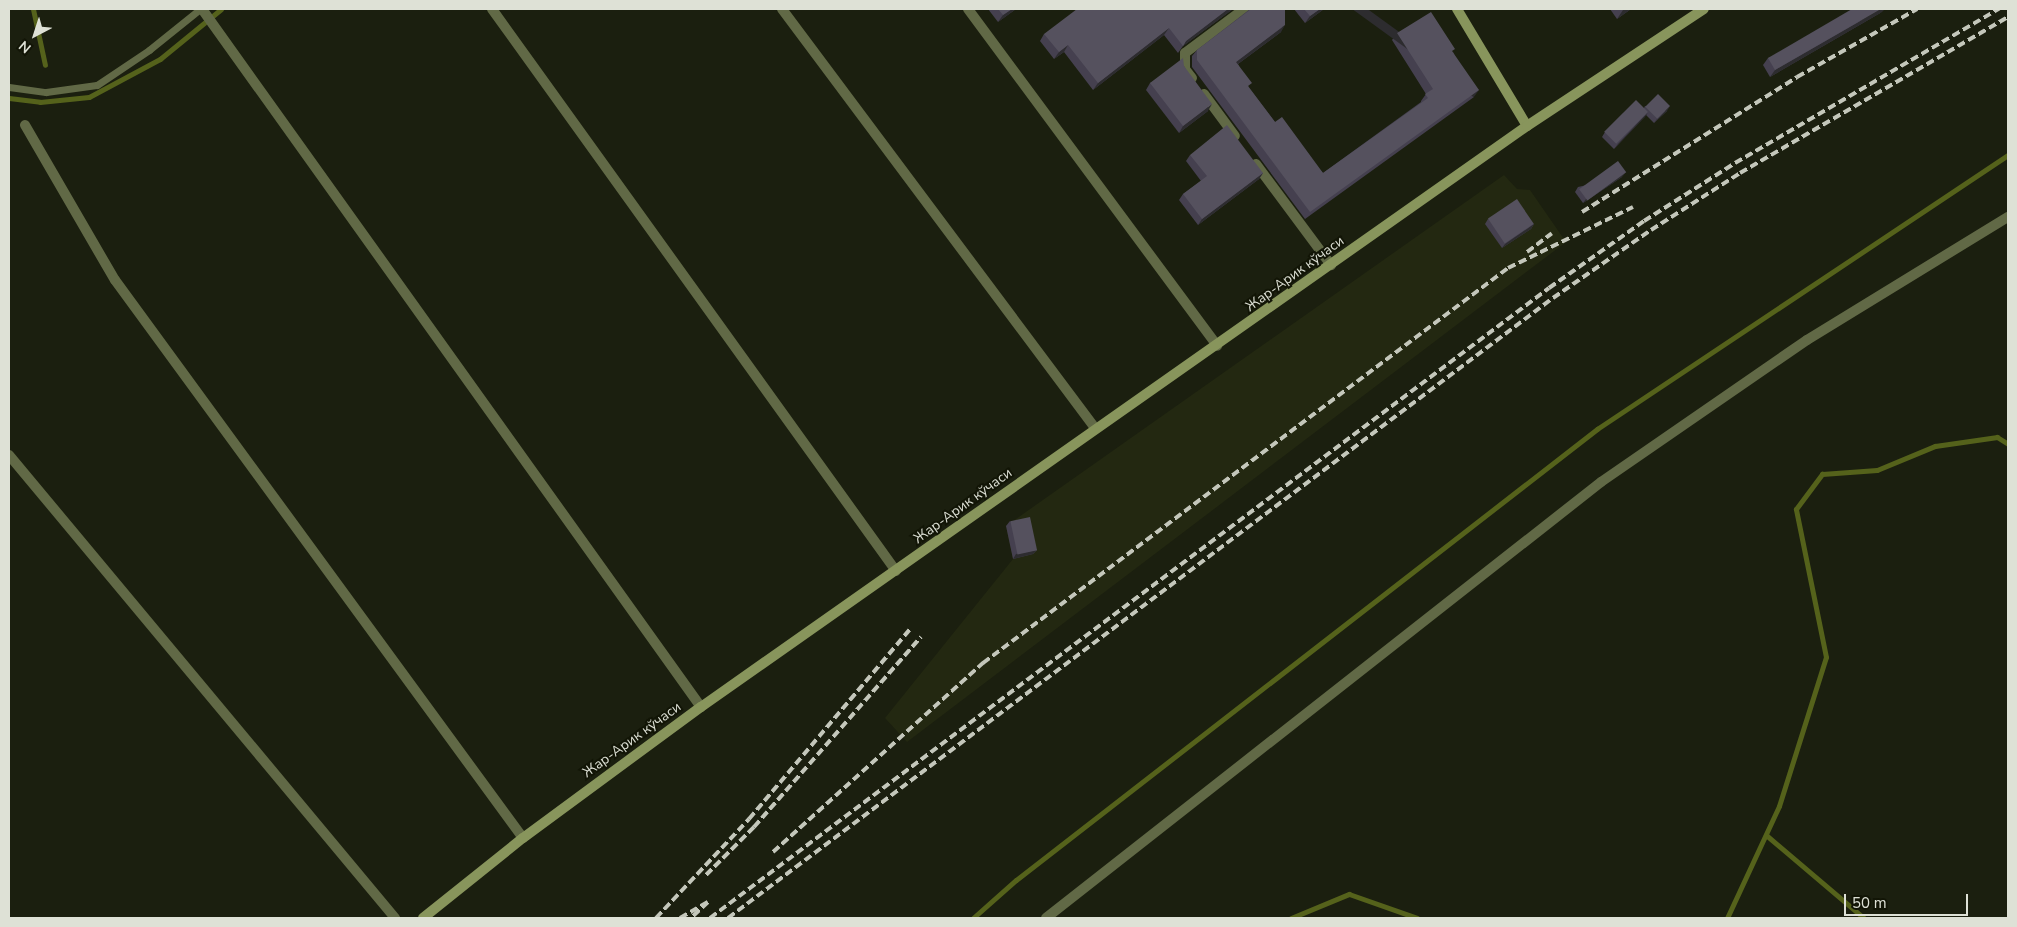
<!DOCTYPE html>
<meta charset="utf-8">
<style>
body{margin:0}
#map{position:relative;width:2017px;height:927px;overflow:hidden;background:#1b1f0f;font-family:"Nunito Sans",sans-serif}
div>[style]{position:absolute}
.built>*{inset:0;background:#232811}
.stream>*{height:5px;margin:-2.5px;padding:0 2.5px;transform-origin:2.5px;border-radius:2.5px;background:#55621b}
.service>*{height:7px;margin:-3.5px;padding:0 3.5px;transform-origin:3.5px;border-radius:3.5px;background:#616946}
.minor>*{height:10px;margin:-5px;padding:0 5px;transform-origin:5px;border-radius:5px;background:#616946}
.secondary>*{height:10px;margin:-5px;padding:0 5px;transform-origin:5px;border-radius:5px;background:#88955c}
.rail>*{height:4px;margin-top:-2px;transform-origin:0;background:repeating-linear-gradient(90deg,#c4c7bb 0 8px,transparent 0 12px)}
.wall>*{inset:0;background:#45404f}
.shaded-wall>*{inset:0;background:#2d2c2f;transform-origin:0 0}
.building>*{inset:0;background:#55515e;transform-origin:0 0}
span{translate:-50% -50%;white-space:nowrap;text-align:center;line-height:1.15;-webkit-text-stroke:4px #121506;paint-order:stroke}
.street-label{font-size:14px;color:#dee1d6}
.frame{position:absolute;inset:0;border:10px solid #dee1d6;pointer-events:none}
.north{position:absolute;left:10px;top:10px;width:50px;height:50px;-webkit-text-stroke:4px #121506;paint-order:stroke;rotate:220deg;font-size:14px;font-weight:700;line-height:20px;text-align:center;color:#dee1d6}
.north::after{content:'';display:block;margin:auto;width:18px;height:22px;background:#dee1d6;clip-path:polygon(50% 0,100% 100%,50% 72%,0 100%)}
.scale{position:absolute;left:1844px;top:894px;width:124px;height:22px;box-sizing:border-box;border:2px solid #dee1d6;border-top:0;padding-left:6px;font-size:15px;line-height:18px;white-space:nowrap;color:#dee1d6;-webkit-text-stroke:4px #121506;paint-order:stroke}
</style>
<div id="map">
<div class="built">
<div style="clip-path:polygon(1504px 175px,1517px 189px,1530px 190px,1566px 242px,907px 742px,885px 718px,1013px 559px,1006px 526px)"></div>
</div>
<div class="stream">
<div style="left:33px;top:9px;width:57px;rotate:77.9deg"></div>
<div style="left:9px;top:98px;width:31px;rotate:7deg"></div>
<div style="left:40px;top:102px;width:49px;rotate:-5.8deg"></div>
<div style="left:89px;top:97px;width:81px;rotate:-28.2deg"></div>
<div style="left:160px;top:59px;width:79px;rotate:-39.3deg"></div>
<div style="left:1766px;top:835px;width:128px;rotate:40.3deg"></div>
<div style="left:973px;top:918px;width:57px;rotate:-41.5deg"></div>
<div style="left:1016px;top:880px;width:736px;rotate:-37.82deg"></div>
<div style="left:1597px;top:429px;width:494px;rotate:-33.7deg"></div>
<div style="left:1291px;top:918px;width:63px;rotate:-22.5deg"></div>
<div style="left:1349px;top:894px;width:72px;rotate:19.4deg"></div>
<div style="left:1727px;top:918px;width:123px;rotate:-65.1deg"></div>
<div style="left:1779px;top:806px;width:156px;rotate:-72.5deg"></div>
<div style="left:1826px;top:657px;width:151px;rotate:-101.5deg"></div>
<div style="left:1796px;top:509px;width:44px;rotate:-53.4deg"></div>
<div style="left:1822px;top:474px;width:55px;rotate:-4.2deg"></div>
<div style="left:1877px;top:470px;width:63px;rotate:-22.5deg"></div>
<div style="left:1935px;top:446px;width:63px;rotate:-8.3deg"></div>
<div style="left:1997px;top:437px;width:13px;rotate:32deg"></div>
</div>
<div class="service">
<div style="left:9px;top:87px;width:37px;rotate:8deg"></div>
<div style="left:46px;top:92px;width:51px;rotate:-7.8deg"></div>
<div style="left:97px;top:85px;width:63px;rotate:-33.9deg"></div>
<div style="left:149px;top:50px;width:65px;rotate:-38.8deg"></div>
</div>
<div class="minor">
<div style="left:202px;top:9px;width:858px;rotate:54.44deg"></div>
<div style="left:492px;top:9px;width:692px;rotate:54.29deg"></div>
<div style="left:782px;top:9px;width:523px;rotate:53.24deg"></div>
<div style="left:968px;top:9px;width:419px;rotate:53.5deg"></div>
<div style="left:1192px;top:78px;width:11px;rotate:-128deg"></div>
<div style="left:1185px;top:69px;width:16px;rotate:-90deg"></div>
<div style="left:1185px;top:53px;width:74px;rotate:-36.7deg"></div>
<div style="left:1204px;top:94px;width:52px;rotate:53.6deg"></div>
<div style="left:25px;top:125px;width:179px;rotate:59.9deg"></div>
<div style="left:115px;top:280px;width:691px;rotate:53.83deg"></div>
<div style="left:1256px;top:164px;width:126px;rotate:53.4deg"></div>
<div style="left:9px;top:455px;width:603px;rotate:50.18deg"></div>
<div style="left:1046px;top:918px;width:706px;rotate:-38.15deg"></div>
<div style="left:1601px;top:482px;width:250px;rotate:-34.6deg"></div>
<div style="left:1807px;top:340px;width:236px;rotate:-31.5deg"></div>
</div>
<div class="secondary">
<div style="left:1457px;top:9px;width:136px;rotate:59.1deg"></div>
<div style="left:423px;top:918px;width:128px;rotate:-38.7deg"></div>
<div style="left:523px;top:838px;width:221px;rotate:-36.4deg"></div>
<div style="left:701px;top:707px;width:1010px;rotate:-35.12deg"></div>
<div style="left:1527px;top:126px;width:212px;rotate:-33.5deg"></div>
</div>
<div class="rail">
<div style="left:1582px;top:212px;width:254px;rotate:-32.1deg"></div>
<div style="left:1797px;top:77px;width:138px;rotate:-29.5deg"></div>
<div style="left:1527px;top:252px;width:31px;rotate:-37deg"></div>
<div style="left:773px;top:852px;width:283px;rotate:-42deg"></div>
<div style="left:983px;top:663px;width:657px;rotate:-36.96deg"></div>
<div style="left:1508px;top:268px;width:139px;rotate:-26deg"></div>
<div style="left:706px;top:875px;width:68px;rotate:-45deg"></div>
<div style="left:754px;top:827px;width:253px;rotate:-48.7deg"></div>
<div style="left:656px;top:918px;width:136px;rotate:-46.8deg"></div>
<div style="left:749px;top:819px;width:249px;rotate:-49.7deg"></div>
<div style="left:680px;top:918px;width:32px;rotate:-30deg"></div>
<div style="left:708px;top:902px;width:23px;rotate:137deg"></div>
<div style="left:710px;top:918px;width:1049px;rotate:-36.9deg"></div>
<div style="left:1549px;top:288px;width:116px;rotate:-35.2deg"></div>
<div style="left:1644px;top:221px;width:108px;rotate:-32.5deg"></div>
<div style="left:1735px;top:163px;width:306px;rotate:-30.3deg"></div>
<div style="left:728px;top:918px;width:1032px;rotate:-36.93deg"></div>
<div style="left:1553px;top:298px;width:119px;rotate:-34.8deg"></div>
<div style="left:1651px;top:230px;width:106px;rotate:-32.6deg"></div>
<div style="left:1740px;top:173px;width:310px;rotate:-30.2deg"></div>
</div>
<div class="wall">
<div style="clip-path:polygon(988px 9px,1016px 9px,998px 22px)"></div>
<div style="clip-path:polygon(1233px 9px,1183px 46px,1178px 53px,1164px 35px,1093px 90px,1064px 52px,1054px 59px,1040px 41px,1044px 34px)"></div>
<div style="clip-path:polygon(1250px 9px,1285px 9px,1281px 32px,1238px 64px,1249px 88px,1275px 122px,1323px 173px,1421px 102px,1421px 101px,1426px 94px,1392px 40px,1397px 33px,1453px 52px,1474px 97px,1305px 219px,1192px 67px,1192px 56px,1197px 50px)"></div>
<div style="clip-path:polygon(1294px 9px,1324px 9px,1305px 23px)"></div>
<div style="clip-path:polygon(1610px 9px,1631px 9px,1617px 19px)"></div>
<div style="clip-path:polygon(1882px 12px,1770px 77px,1763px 65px,1768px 58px)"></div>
<div style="clip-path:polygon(1184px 66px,1208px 111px,1179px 133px,1146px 90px,1150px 83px)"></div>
<div style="clip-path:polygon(1645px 106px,1667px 111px,1654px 123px,1646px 115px,1614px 149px,1602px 137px,1605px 132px,1644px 108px)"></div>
<div style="clip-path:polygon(1190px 155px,1263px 173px,1259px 179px,1198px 225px,1179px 200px,1183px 194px,1201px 181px,1186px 161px)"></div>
<div style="clip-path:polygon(1622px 177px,1583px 203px,1575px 192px,1578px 187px)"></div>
<div style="clip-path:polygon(1488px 219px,1534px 224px,1531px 229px,1502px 248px,1485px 224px)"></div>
<div style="clip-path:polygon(1010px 521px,1037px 550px,1033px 554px,1013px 559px,1006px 526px)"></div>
</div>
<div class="shaded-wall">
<div style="clip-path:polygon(1012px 9px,1016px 9px,998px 22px,1003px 15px)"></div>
<div style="clip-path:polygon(1228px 9px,1233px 9px,1183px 46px,1186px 41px)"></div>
<div style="clip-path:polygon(1320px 9px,1324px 9px,1305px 23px,1310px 16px)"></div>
<div style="clip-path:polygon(1624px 9px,1631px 9px,1617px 19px,1623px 10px)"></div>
<div style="clip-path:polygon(1881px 9px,1885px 9px,1882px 12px,1770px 77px,1775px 70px)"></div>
<div style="clip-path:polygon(1285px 25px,1281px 32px,1231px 69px,1236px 62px)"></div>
<div style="clip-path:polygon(1169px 28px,1164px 35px,1093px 90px,1098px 83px)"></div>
<div style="clip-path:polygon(1068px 45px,1064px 52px,1054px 59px,1059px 52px)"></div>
<div style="left:1479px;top:90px;width:9px;height:208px;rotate:126deg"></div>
<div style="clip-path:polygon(1212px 104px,1208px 111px,1179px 133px,1183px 126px)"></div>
<div style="clip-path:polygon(1670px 106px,1667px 111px,1654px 123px,1657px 119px)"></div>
<div style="clip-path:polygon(1648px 112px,1645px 117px,1614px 149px,1618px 144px)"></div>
<div style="clip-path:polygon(1626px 172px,1622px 177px,1583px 203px,1586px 199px)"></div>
<div style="clip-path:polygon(1263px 173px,1259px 179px,1198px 225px,1202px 219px)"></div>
<div style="clip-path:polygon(1534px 224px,1531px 229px,1502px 248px,1505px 244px)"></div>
<div style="clip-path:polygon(1037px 550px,1033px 554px,1013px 559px,1016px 554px)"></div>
</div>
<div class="building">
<div style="clip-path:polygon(998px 9px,1012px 9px,1003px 15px)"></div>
<div style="clip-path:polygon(1077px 9px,1228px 9px,1186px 41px,1183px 46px,1169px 28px,1098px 83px,1068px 45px,1059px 52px,1044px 34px)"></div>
<div style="clip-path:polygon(1251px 9px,1285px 9px,1285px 25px,1236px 62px,1252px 83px,1248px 86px,1275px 122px,1282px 117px,1323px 173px,1428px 98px,1425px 94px,1433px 89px,1397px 33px,1431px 12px,1455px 49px,1452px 51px,1479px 90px,1310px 212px,1197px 60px,1197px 50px)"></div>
<div style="clip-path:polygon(1304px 9px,1320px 9px,1310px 16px)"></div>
<div style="clip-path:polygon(1852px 9px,1881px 9px,1775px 70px,1768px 58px)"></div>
<div style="clip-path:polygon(1183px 58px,1184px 66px,1212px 104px,1183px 126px,1150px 83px)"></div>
<div style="left:1658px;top:94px;width:17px;height:18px;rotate:45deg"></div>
<div style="left:1636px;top:100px;width:17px;height:45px;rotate:45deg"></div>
<div style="clip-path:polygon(1227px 125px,1263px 173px,1202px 219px,1183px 194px,1207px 176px,1190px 155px)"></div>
<div style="left:1618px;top:161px;width:14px;height:48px;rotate:54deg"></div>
<div style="left:1517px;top:199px;width:30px;height:35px;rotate:56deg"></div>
<div style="left:1030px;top:517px;width:34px;height:20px;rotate:78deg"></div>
</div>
<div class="street-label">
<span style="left:1295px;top:274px;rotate:-36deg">Жар-Арик кўчаси</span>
<span style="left:963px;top:506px;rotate:-36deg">Жар-Арик кўчаси</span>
<span style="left:632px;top:740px;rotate:-36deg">Жар-Арик кўчаси</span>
</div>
<div class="frame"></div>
<div class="north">N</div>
<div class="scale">50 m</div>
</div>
